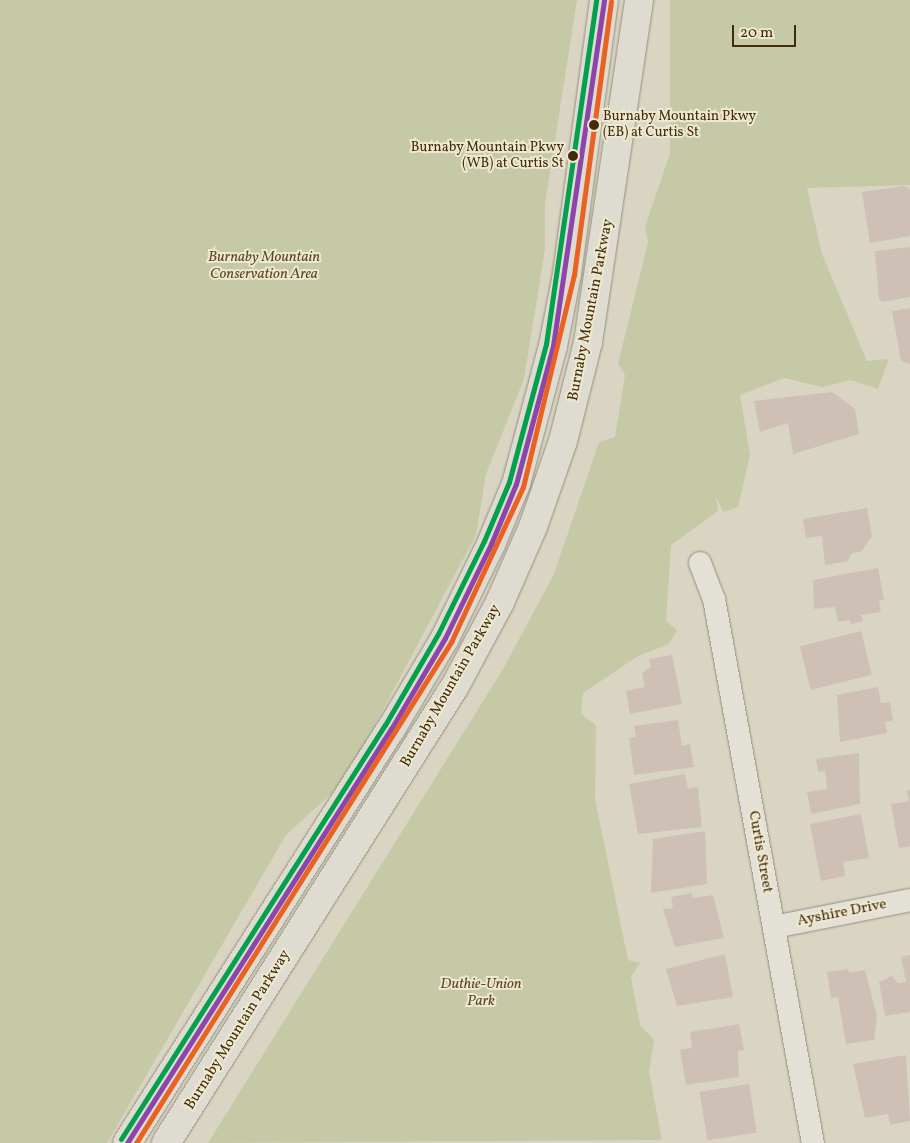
<!DOCTYPE html>
<style>
body{margin:0}
#map{position:relative;width:910px;height:1143px;overflow:hidden;background:#dad5c2;font-family:Vollkorn,serif}
div>[style]{position:absolute}
.green>*{inset:0;background:#c6c9a6}
.building>*{inset:0;background:#cfc0b5;transform-origin:0 0}
.roads{filter:drop-shadow(0 0 1px #948e7f) drop-shadow(0 0 1px #948e7f)}
.minor>*{height:22px;margin:-11px;padding:0 11px;transform-origin:11px;border-radius:11px;background:#e3e0d6}
.major>*{height:28px;margin:-14px;padding:0 14px;transform-origin:14px;border-radius:14px;background:#dedbd0}
.bus-1>*{height:5px;margin:-2.5px;padding:0 2.5px;transform-origin:2.5px;border-radius:2.5px;background:#8e44ad}
.bus-2>*{height:5px;margin:-2.5px;padding:0 2.5px;transform-origin:2.5px;border-radius:2.5px;background:#e96221}
.bus-3>*{height:5px;margin:-2.5px;padding:0 2.5px;transform-origin:2.5px;border-radius:2.5px;background:#03a04e}
.dots>*{width:14px;height:14px;translate:-50% -50%;box-sizing:border-box;border:2px solid #eee8d1;border-radius:50%}
span{translate:-50% -50%;white-space:nowrap;text-align:center;line-height:1.15;-webkit-text-stroke:4px #eee8d1;paint-order:stroke}
.bus-label{font-size:14px;color:#442b0c}
.left{translate:0 -50%;text-align:left}
.right{translate:-100% -50%;text-align:right}
.park-label{font-size:15px;color:#5b4926;font-style:italic}
.street-label{font-size:15px;color:#442b0c}
.scale{position:absolute;left:732px;top:25px;width:64px;height:22px;box-sizing:border-box;border:2px solid #442b0c;border-top:0;padding-left:6px;font-size:15px;line-height:18px;white-space:nowrap;color:#442b0c;-webkit-text-stroke:4px #eee8d1;paint-order:stroke}
</style>
<div id="map">
<div class="green">
<div style="clip-path:polygon(0 0,577px 0,545px 204px,545px 249px,524px 379px,486px 474px,476px 535px,345px 781px,286px 835px,107px 1143px,0 1143px)"></div>
<div style="clip-path:polygon(670px 0,910px 0,910px 185px,807px 188px,822px 254px,867px 361px,889px 359px,878px 389px,851px 380px,822px 387px,784px 378px,740px 395px,750px 455px,738px 507px,723px 512px,716px 496px,718px 511px,671px 545px,666px 621px,677px 630px,669px 644px,638px 656px,583px 693px,581px 714px,596px 725px,595px 799px,628px 960px,640px 963px,631px 977px,640px 1025px,654px 1040px,649px 1071px,662px 1140px,208px 1143px,503px 669px,554px 574px,599px 442px,615px 437px,625px 375px,618px 364px,648px 242px,645px 227px,670px 153px)"></div>
</div>
<div class="building">
<div style="clip-path:polygon(904px 186px,910px 189px,910px 236px,870px 243px,862px 192px)"></div>
<div style="clip-path:polygon(910px 247px,910px 297px,883px 302px,879px 299px,875px 251px)"></div>
<div style="clip-path:polygon(910px 308px,910px 364px,901px 361px,892px 311px)"></div>
<div style="clip-path:polygon(832px 392px,855px 409px,859px 434px,793px 454px,788px 423px,760px 432px,754px 401px)"></div>
<div style="clip-path:polygon(867px 508px,872px 536px,861px 552px,852px 553px,848px 561px,825px 565px,822px 536px,806px 538px,803px 519px)"></div>
<div style="clip-path:polygon(878px 568px,884px 600px,879px 601px,881px 612px,861px 615px,863px 621px,851px 624px,850px 620px,838px 622px,835px 607px,814px 609px,813px 580px)"></div>
<div style="left:861px;top:631px;width:45px;height:63px;rotate:76deg"></div>
<div style="clip-path:polygon(672px 655px,682px 704px,630px 714px,626px 691px,645px 687px,642px 673px,651px 667px,649px 659px)"></div>
<div style="clip-path:polygon(878px 687px,881px 703px,890px 702px,893px 721px,885px 722px,887px 733px,840px 742px,837px 695px)"></div>
<div style="clip-path:polygon(678px 720px,682px 746px,690px 744px,694px 767px,634px 775px,629px 738px,636px 737px,634px 726px)"></div>
<div style="clip-path:polygon(859px 753px,860px 804px,811px 814px,807px 792px,827px 789px,825px 771px,818px 772px,816px 759px)"></div>
<div style="clip-path:polygon(685px 774px,688px 789px,698px 787px,702px 827px,638px 834px,629px 784px)"></div>
<div style="clip-path:polygon(907px 790px,910px 790px,910px 846px,899px 848px,891px 804px,909px 801px)"></div>
<div style="clip-path:polygon(861px 814px,869px 858px,843px 862px,845px 876px,821px 881px,810px 824px)"></div>
<div style="clip-path:polygon(705px 831px,707px 884px,651px 893px,653px 839px)"></div>
<div style="clip-path:polygon(692px 893px,693px 898px,713px 895px,724px 938px,675px 947px,663px 909px,673px 908px,671px 897px)"></div>
<div style="clip-path:polygon(725px 954px,733px 997px,677px 1006px,666px 969px)"></div>
<div style="clip-path:polygon(910px 955px,910px 1012px,885px 1016px,879px 982px,892px 976px,898px 983px,906px 982px,901px 957px)"></div>
<div style="clip-path:polygon(848px 969px,849px 973px,865px 970px,877px 1016px,874px 1040px,846px 1044px,838px 997px,831px 998px,827px 972px)"></div>
<div style="clip-path:polygon(739px 1024px,744px 1050px,738px 1051px,739px 1077px,686px 1085px,680px 1050px,692px 1048px,690px 1032px)"></div>
<div style="clip-path:polygon(906px 1055px,910px 1121px,890px 1125px,888px 1114px,865px 1118px,853px 1064px)"></div>
<div style="left:749px;top:1084px;width:49px;height:50px;rotate:81deg"></div>
</div>
<div class="roads">
<div class="minor">
<div style="left:700px;top:563px;width:39px;rotate:69deg"></div>
<div style="left:714px;top:599px;width:553px;rotate:79.69deg"></div>
<div style="left:774px;top:927px;width:139px;rotate:-11.2deg"></div>
</div>
<div class="major">
<div style="left:127px;top:1143px;width:491px;rotate:-57.5deg"></div>
<div style="left:391px;top:729px;width:106px;rotate:-59.3deg"></div>
<div style="left:445px;top:638px;width:105px;rotate:-63.9deg"></div>
<div style="left:491px;top:544px;width:65px;rotate:-67.4deg"></div>
<div style="left:516px;top:484px;width:143px;rotate:-75deg"></div>
<div style="left:553px;top:346px;width:73px;rotate:-79deg"></div>
<div style="left:567px;top:274px;width:276px;rotate:-82.3deg"></div>
<div style="left:166px;top:1143px;width:541px;rotate:-57.69deg"></div>
<div style="left:455px;top:686px;width:95px;rotate:-61.8deg"></div>
<div style="left:500px;top:602px;width:82px;rotate:-66.3deg"></div>
<div style="left:533px;top:527px;width:91px;rotate:-70.8deg"></div>
<div style="left:563px;top:441px;width:102px;rotate:-75.8deg"></div>
<div style="left:588px;top:342px;width:346px;rotate:-81.5deg"></div>
</div>
</div>
<div class="bus-1">
<div style="left:127px;top:1143px;width:491px;rotate:-57.5deg"></div>
<div style="left:391px;top:729px;width:106px;rotate:-59.3deg"></div>
<div style="left:445px;top:638px;width:105px;rotate:-63.9deg"></div>
<div style="left:491px;top:544px;width:65px;rotate:-67.4deg"></div>
<div style="left:516px;top:484px;width:143px;rotate:-75deg"></div>
<div style="left:553px;top:346px;width:350px;rotate:-81.6deg"></div>
</div>
<div class="bus-2">
<div style="left:136px;top:1143px;width:592px;rotate:-57.84deg"></div>
<div style="left:451px;top:642px;width:171px;rotate:-65.1deg"></div>
<div style="left:523px;top:487px;width:218px;rotate:-76.5deg"></div>
<div style="left:574px;top:275px;width:276px;rotate:-82.3deg"></div>
</div>
<div class="bus-3">
<div style="left:121px;top:1139px;width:491px;rotate:-57.5deg"></div>
<div style="left:385px;top:725px;width:105px;rotate:-59.8deg"></div>
<div style="left:438px;top:634px;width:104px;rotate:-63.7deg"></div>
<div style="left:484px;top:541px;width:64px;rotate:-67deg"></div>
<div style="left:509px;top:482px;width:143px;rotate:-75deg"></div>
<div style="left:546px;top:344px;width:348px;rotate:-81.7deg"></div>
</div>
<div class="dots">
<div style="left:594px;top:125px;background:#442b0c"></div>
<div style="left:573px;top:156px;background:#442b0c"></div>
</div>
<div class="bus-label">
<span class="left" style="left:603px;top:125px">Burnaby Mountain Pkwy<br>(EB) at Curtis St</span>
<span class="right" style="left:564px;top:156px">Burnaby Mountain Pkwy<br>(WB) at Curtis St</span>
</div>
<div class="park-label">
<span style="left:264px;top:266px">Burnaby Mountain<br>Conservation Area</span>
<span style="left:481px;top:993px">Duthie-Union<br>Park</span>
</div>
<div class="street-label">
<span style="left:591px;top:310px;rotate:-79deg">Burnaby Mountain Parkway</span>
<span style="left:451px;top:686px;rotate:-60deg">Burnaby Mountain Parkway</span>
<span style="left:760px;top:852px;rotate:80deg">Curtis Street</span>
<span style="left:842px;top:913px;rotate:-11deg">Ayshire Drive</span>
<span style="left:238px;top:1030px;rotate:-58deg">Burnaby Mountain Parkway</span>
</div>
<div class="scale">20 m</div>
</div>
